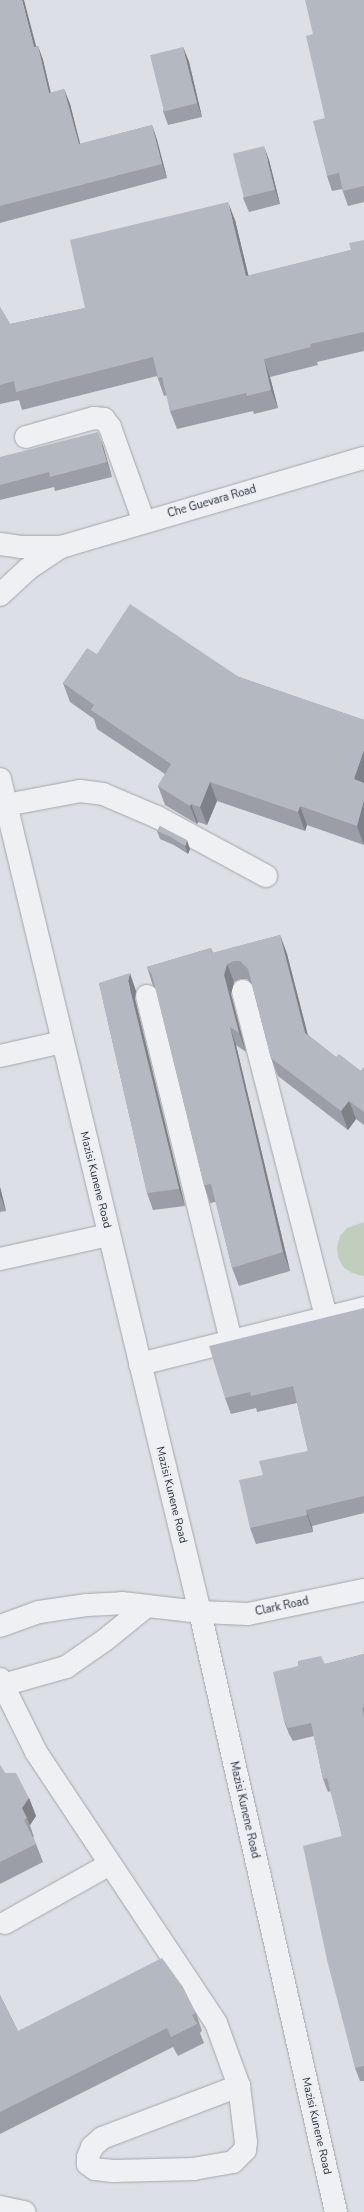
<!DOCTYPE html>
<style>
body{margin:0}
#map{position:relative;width:364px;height:2212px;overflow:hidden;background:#dcdfe5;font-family:"Nunito Sans",sans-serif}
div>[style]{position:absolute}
.green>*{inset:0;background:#c1cebe}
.roads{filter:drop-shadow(0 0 1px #a2a6ae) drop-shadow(0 0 1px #a2a6ae)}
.minor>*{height:22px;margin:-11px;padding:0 11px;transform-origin:11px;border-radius:11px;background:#eef0f4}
.wall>*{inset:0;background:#9b9ea6}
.shaded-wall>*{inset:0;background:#7e8187}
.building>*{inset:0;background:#b4b8c1;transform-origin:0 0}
span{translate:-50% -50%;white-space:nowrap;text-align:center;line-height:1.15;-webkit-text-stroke:3px #ebeef3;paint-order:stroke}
.street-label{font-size:11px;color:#272d3a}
</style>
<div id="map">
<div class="green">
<div style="clip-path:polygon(364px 1222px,364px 1276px,363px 1276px,352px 1273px,343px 1267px,338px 1257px,337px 1247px,340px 1236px,347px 1228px)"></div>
</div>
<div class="roads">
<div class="minor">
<div style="left:26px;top:437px;width:71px;rotate:-15.6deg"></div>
<div style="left:94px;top:418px;width:10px;rotate:6deg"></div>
<div style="left:104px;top:419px;width:10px;rotate:53deg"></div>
<div style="left:110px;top:427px;width:101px;rotate:70.3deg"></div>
<div style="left:0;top:544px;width:21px;rotate:8deg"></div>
<div style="left:21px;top:547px;width:40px"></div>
<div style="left:61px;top:547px;width:316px;rotate:-16.4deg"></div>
<div style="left:0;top:595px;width:38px;rotate:-43deg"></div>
<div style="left:28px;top:569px;width:40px;rotate:-34deg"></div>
<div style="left:0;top:779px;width:857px;rotate:76.5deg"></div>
<div style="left:200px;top:1612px;width:615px;rotate:77.23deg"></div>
<div style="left:6px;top:805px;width:75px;rotate:-10.7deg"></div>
<div style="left:80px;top:791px;width:23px;rotate:7deg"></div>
<div style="left:103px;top:794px;width:59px;rotate:23.1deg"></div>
<div style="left:157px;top:817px;width:124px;rotate:28.4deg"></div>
<div style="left:243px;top:991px;width:336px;rotate:75.7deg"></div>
<div style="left:147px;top:996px;width:355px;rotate:76.3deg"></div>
<div style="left:0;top:1056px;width:64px;rotate:-12.7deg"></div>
<div style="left:0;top:1259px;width:111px;rotate:-12.5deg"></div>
<div style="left:140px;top:1364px;width:231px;rotate:-14deg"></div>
<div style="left:0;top:1626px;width:41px;rotate:-19.7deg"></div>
<div style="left:39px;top:1612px;width:49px;rotate:-8.3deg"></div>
<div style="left:87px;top:1605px;width:35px;rotate:-3deg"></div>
<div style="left:122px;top:1603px;width:79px;rotate:6.6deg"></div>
<div style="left:200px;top:1612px;width:48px;rotate:2.4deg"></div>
<div style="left:248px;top:1614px;width:118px;rotate:-11.7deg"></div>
<div style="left:0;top:1679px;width:81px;rotate:63.7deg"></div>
<div style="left:36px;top:1752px;width:325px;rotate:56.4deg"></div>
<div style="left:216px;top:2023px;width:67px;rotate:69.9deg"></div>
<div style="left:239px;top:2086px;width:56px;rotate:82.9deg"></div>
<div style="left:246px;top:2142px;width:8px;rotate:97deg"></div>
<div style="left:245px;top:2150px;width:17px;rotate:135deg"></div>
<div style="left:233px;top:2162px;width:39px;rotate:170deg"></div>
<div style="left:195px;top:2169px;width:82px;rotate:178.6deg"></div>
<div style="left:113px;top:2171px;width:18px;rotate:-174deg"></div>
<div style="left:95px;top:2169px;width:9px;rotate:-144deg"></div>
<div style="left:88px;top:2164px;width:7px;rotate:-90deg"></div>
<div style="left:88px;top:2157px;width:11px;rotate:-68deg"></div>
<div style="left:92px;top:2147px;width:13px;rotate:-42deg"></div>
<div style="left:102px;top:2138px;width:147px;rotate:-20.8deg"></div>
<div style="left:3px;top:1685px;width:66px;rotate:-15.9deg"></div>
<div style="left:66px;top:1667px;width:47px;rotate:-34.7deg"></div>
<div style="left:105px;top:1640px;width:54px;rotate:-39deg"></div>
<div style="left:5px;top:1923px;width:120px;rotate:-29.3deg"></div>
<div style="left:0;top:2207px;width:25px;rotate:12deg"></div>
</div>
</div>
<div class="wall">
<div style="clip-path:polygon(0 0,36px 46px,38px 46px,43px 60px,51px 93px,64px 89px,70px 104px,80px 144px,152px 125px,157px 140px,167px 178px,0 223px)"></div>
<div style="clip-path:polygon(364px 0,364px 202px,348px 206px,342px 189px,332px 191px,327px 176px,325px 118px,313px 34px)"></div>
<div style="clip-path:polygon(183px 47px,189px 62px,202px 117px,168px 125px,163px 111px)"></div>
<div style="clip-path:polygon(269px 160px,280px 204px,249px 212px,243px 198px)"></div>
<div style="clip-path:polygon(235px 220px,248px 276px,351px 250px,364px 240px,364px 351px,317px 362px,318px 365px,270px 377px,278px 408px,254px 414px,253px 411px,177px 429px,170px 411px,167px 395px,164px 396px,157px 376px,22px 410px,19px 400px,0 404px,0 307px,10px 324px,85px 308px)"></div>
<div style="clip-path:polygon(103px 446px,112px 477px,55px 491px,54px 487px,0 500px,0 457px)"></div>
<div style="clip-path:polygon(97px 654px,239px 677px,364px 720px,364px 845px,307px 825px,305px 831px,217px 801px,207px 825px,198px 822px,197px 824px,165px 805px,158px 786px,165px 774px,97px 729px,94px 719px,70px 702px,63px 683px)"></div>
<div style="clip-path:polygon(160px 826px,190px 849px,188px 854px,174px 845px,160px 839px,157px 831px)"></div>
<div style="clip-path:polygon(280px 935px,287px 954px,308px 1035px,336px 1057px,361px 1071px,364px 1067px,364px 1125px,356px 1119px,348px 1130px,278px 1076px,271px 1058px,252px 985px,247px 979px,240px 979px,234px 982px,231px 994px,246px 1052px,236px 1045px,290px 1271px,239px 1286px,232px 1268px,216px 1202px,210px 1203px,204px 1185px,156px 989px,153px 986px,147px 967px,211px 948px,213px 953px)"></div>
<div style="clip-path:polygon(99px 983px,136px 991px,135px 999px,185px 1206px,153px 1210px,147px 1193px)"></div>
<div style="clip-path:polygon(0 1187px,6px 1211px,0 1212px)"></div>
<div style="clip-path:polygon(364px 1308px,364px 1513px,312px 1526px,313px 1532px,256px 1544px,250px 1528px,263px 1475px,308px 1451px,297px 1403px,257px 1412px,256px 1408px,231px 1414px,225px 1398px)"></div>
<div style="clip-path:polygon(364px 1654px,364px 2081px,360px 2081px,355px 2068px,342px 1836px,331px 1791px,328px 1792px,323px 1779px,314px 1736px,293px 1741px,289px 1734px,284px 1721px,325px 1664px)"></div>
<div style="clip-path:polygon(0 1765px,5px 1773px,29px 1798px,36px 1816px,30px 1825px,34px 1837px,33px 1837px,36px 1844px,43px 1862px,0 1884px)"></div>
<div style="clip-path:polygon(0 1995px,18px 2031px,196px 2013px,202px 2031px,200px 2033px,204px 2043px,178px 2056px,173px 2047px,0 2134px)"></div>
</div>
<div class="shaded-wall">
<div style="clip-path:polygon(22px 0,24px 0,40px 61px,34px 47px)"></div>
<div style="clip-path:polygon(38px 46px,43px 60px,54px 108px,49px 93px)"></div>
<div style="clip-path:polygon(183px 47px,189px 62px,202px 117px,197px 103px)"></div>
<div style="clip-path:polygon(64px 89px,70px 104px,84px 159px,79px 144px)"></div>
<div style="clip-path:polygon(152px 125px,157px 140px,167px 178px,162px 164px)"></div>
<div style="clip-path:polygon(264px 146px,269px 160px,280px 204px,275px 190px)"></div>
<div style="clip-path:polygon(228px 202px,235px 220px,253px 294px,246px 276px)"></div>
<div style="clip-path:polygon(264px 359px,270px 377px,278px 408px,271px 390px)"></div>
<div style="clip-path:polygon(98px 432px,103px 446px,112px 477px,107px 462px)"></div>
<div style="clip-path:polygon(364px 750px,364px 789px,354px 779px)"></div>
<div style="clip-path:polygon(210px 782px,217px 801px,207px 825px,200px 807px)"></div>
<div style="clip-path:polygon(364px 800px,364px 845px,357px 826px)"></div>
<div style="clip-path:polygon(191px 804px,198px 822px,197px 824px,190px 806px)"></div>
<div style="clip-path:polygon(300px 806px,307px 825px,305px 831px,298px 812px)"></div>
<div style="clip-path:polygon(187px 840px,190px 849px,188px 854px,185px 846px)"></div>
<div style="clip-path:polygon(280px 935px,287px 954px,312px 1052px,305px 1033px)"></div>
<div style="clip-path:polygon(227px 964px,234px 982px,231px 994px,246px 1052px,239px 1033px,224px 975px)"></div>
<div style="clip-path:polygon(130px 973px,136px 991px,135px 999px,185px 1206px,179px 1189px,128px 981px)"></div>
<div style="clip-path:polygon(230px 1027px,236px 1045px,290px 1271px,283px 1252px)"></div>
<div style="clip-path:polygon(349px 1101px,356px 1119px,348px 1130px,341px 1111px)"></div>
<div style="clip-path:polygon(0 1187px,6px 1211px,0 1195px)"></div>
<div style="clip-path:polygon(306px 1510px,312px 1526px,313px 1532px,307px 1515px)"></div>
<div style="clip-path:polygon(29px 1798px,36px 1816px,30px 1825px,22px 1808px)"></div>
</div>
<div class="building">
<div style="clip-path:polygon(0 0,22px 0,34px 47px,38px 46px,49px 93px,64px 89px,79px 144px,152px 125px,162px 164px,0 206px)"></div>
<div style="clip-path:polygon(305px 0,364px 0,364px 186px,343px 191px,339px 173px,327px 176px,313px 121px,325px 118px,306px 36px,313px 34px)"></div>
<div style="left:183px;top:47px;width:58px;height:34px;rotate:76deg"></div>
<div style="left:264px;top:146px;width:45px;height:32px;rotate:76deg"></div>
<div style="clip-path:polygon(228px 202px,246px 276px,351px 250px,349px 243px,364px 240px,364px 332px,310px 344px,311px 347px,264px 359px,271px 390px,247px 396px,246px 393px,170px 411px,162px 377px,158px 378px,153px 357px,16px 392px,14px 381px,0 385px,0 307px,10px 324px,85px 308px,70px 240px)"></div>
<div style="clip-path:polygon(98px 432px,107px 462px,50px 477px,49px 472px,0 485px,0 457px)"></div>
<div style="clip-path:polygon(130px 604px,239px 677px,364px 720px,364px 750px,354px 779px,364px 783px,364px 800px,357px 826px,300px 806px,298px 812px,210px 782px,200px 807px,191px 804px,190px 806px,158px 786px,171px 764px,91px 710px,94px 705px,63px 683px,87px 648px,97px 654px)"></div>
<div style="clip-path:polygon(160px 826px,187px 840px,185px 846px,171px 837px,157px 831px)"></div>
<div style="clip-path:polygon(280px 935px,305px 1033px,336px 1057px,339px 1054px,361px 1071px,364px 1067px,364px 1112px,349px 1101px,341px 1111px,271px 1058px,248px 969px,240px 961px,234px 961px,227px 964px,224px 975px,239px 1033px,230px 1027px,283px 1252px,232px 1268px,211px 1184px,204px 1185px,152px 975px,147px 967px,211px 948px,212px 953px)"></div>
<div style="clip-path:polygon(130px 973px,128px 981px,179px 1189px,147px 1193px,99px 983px)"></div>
<div style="clip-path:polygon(364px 1308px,364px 1496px,306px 1510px,307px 1515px,250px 1528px,239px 1480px,263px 1475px,259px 1461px,308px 1451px,293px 1386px,251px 1396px,250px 1392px,225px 1398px,209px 1346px)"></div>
<div style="clip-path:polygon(364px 1654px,364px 1707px,362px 1708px,364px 1718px,364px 2066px,355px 2068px,327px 1960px,303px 1846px,342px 1836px,327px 1778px,323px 1779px,311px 1723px,288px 1728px,284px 1721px,273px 1672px,298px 1666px,298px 1661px,321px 1656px,325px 1664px)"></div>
<div style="clip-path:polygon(0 1765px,5px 1773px,16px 1773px,29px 1798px,22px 1808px,27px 1818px,24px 1820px,36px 1844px,0 1862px)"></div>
<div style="clip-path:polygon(162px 1958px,183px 1987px,196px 2013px,192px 2015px,197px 2024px,171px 2037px,167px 2028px,0 2112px,0 1995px,18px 2031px)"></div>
</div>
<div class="street-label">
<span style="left:212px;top:502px;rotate:-16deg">Che Guevara Road</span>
<span style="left:95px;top:1180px;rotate:76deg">Mazisi Kunene Road</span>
<span style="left:171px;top:1495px;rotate:76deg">Mazisi Kunene Road</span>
<span style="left:282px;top:1607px;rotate:-12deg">Clark Road</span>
<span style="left:244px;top:1810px;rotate:77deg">Mazisi Kunene Road</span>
<span style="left:316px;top:2126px;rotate:77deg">Mazisi Kunene Road</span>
</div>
</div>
